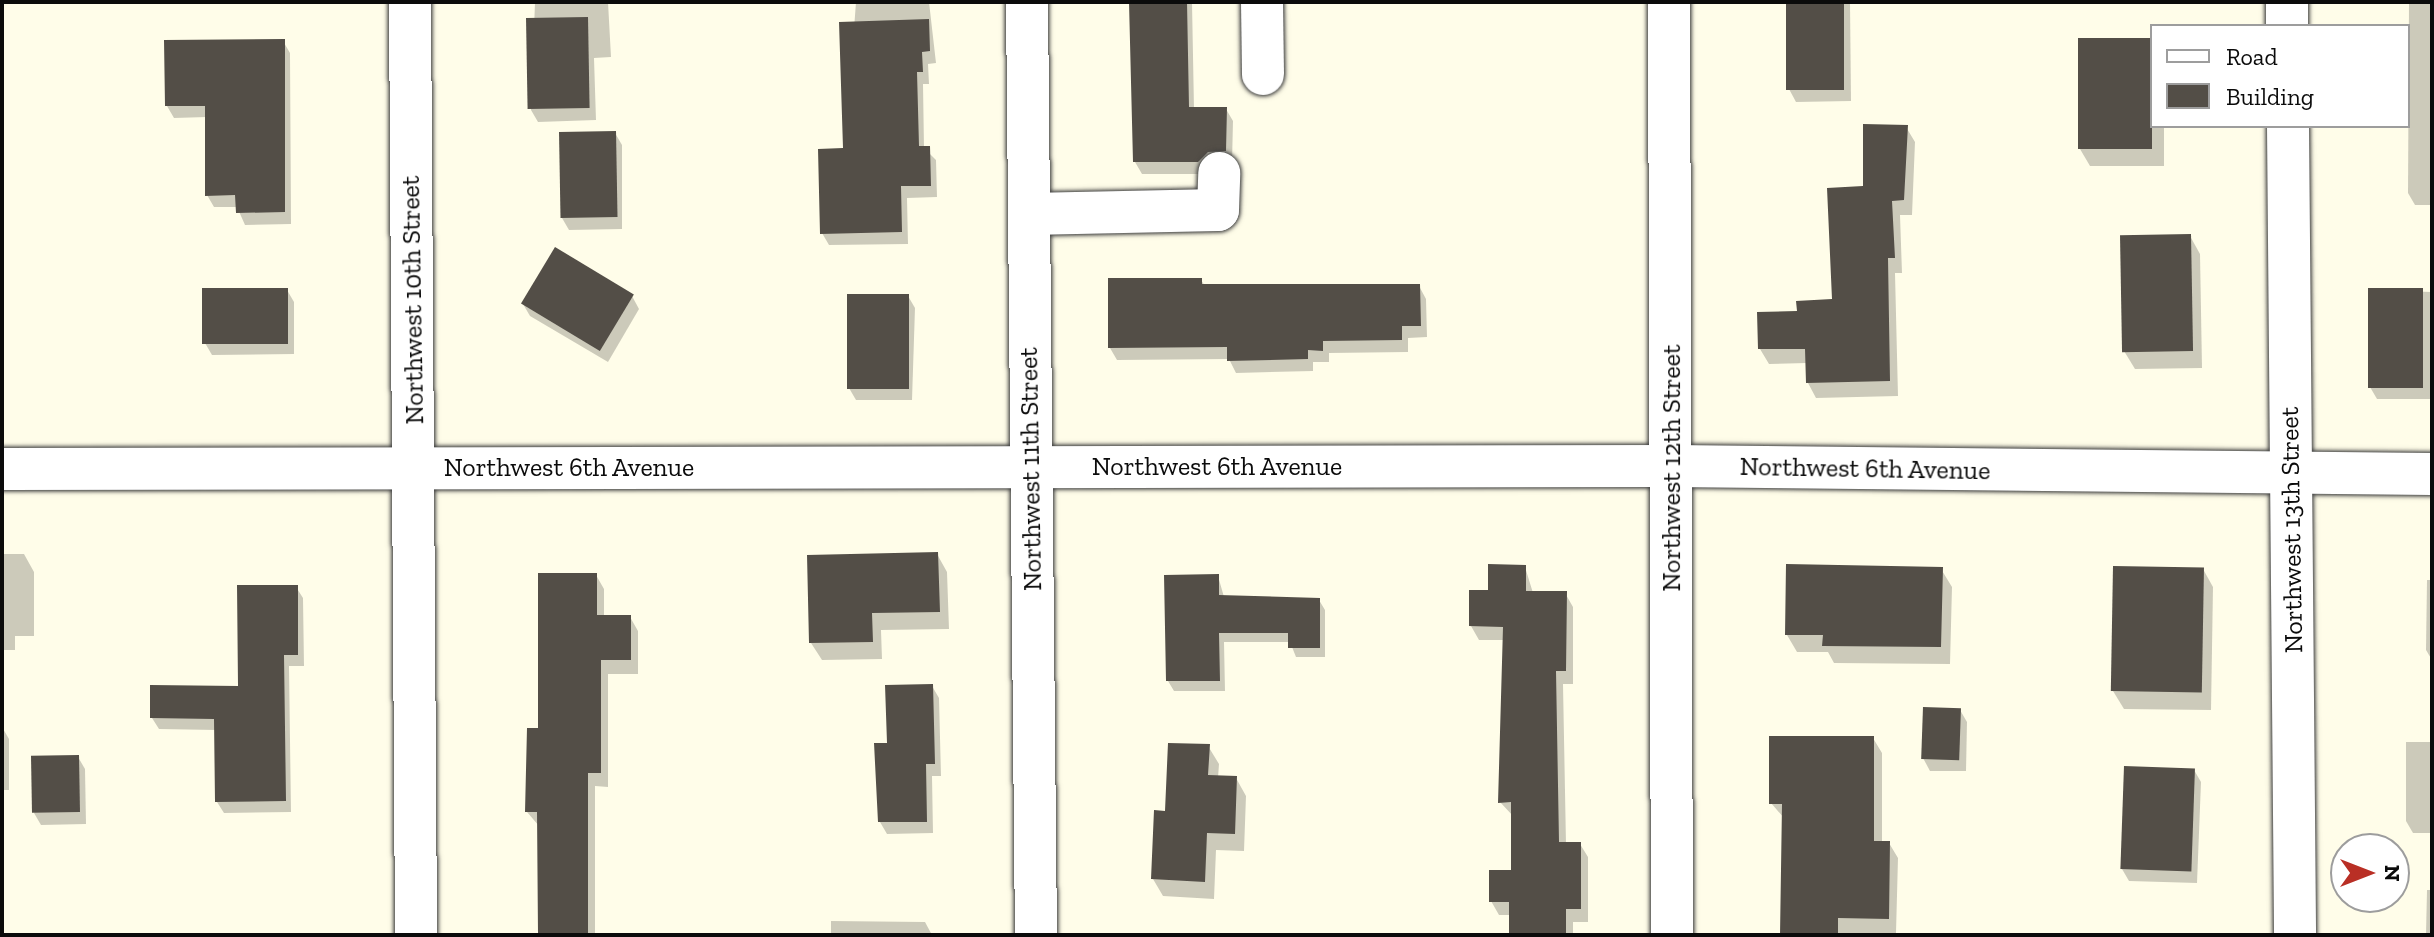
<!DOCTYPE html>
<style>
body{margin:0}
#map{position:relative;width:2434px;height:937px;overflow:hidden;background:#fffde9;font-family:"Zilla Slab",serif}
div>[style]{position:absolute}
.shadow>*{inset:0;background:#0003}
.building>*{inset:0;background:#534e47;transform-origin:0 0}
.roads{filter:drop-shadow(0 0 2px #3e3e3e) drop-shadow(0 0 2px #3e3e3e)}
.minor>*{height:42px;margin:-21px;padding:0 21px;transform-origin:21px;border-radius:21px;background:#fff}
span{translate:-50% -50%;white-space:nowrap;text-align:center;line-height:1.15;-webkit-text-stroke:8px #fff;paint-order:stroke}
.street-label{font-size:26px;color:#0b0b0b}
.frame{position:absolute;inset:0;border:4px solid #0b0b0b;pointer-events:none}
.legend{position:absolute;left:2150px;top:24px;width:260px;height:104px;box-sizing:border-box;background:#fff;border:2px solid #9d9d9d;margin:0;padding:10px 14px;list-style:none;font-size:24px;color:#0b0b0b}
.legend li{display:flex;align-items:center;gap:16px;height:40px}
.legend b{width:40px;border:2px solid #9d9d9d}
.north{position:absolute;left:2330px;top:833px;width:80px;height:80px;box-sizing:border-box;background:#fff;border:2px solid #9d9d9d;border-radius:50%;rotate:90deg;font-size:22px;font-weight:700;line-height:32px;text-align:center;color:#0b0b0b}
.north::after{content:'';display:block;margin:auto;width:28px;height:36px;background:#b92f25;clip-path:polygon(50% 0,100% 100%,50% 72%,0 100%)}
</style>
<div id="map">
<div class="shadow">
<div style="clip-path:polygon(535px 2px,608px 2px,611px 57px,594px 58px,596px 120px,538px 122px,531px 110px)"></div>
<div style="clip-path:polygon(856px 2px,929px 2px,936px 63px,928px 64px,929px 84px,923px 84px,924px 148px,936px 160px,937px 197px,907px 198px,908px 244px,829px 245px,822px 233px,845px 150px)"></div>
<div style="clip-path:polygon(1134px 2px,1192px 2px,1194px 109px,1226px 109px,1233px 121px,1232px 163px,1205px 174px,1142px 174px,1135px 162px)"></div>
<div style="clip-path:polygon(1788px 2px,1850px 2px,1851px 101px,1796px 102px,1789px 89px)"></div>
<div style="clip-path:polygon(2409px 2px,2432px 2px,2432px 205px,2415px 205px,2408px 193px)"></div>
<div style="clip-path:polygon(2152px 40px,2152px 126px,2164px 126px,2164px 166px,2090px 166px,2080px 149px)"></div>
<div style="clip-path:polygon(283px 41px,290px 53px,291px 224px,245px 225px,237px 207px,214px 207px,207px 195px,207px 117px,174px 118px,167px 106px)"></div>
<div style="clip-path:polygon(1906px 127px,1915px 142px,1912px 215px,1900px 215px,1902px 273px,1895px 273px,1898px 396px,1816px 398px,1808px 383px,1807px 363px,1769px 364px,1760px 349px,1799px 313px,1834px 301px,1865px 188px)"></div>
<div style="clip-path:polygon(615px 133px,622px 145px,622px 229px,569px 230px,562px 218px)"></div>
<div style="clip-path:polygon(2190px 236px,2200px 254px,2202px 368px,2135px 369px,2124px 351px)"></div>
<div style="clip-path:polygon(1201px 280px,1205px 286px,1419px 286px,1426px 299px,1427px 337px,1408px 338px,1408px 352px,1329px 353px,1329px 362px,1313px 362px,1313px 371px,1236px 373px,1229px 359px,1117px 360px,1110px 348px)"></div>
<div style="clip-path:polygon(287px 290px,294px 302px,294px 354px,212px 355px,205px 343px)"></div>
<div style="clip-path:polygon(2370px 290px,2432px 292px,2430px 399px,2377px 399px,2370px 387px)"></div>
<div style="clip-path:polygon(632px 296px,639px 309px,608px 362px,530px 316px,523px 304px)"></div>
<div style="clip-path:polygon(908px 296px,915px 308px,912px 400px,856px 400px,849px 388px)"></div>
<div style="clip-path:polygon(2px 554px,24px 554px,34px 572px,34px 636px,15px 636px,15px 650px,2px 650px)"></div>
<div style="clip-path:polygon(937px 554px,947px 572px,949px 629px,881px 630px,882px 659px,822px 660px,811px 643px)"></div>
<div style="clip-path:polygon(1525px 567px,1533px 593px,1565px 593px,1573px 607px,1573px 684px,1563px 684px,1566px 844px,1580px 844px,1588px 857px,1588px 922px,1573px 922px,1573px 935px,1511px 935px,1511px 915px,1499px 915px,1491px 901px,1513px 872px,1513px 816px,1500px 802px,1505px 640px,1479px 640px,1471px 626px,1490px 592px)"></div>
<div style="clip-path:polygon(1941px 569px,1952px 587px,1950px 664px,1834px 663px,1828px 652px,1797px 652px,1787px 635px)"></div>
<div style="clip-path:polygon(2203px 569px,2213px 587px,2211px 710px,2124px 709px,2113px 691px)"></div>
<div style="clip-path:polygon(596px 575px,604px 589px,604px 617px,630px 617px,638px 631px,638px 674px,608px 674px,608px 787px,595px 786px,595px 935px,538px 935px,539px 826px,527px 812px,540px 730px)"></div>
<div style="clip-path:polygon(1218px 576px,1224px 597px,1319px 600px,1325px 610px,1325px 657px,1296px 657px,1290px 642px,1224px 642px,1225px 691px,1174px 691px,1168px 681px)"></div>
<div style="clip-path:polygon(2427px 580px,2432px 580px,2432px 660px,2426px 650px)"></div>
<div style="clip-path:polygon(296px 587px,303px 598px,304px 666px,289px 666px,291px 812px,224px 813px,217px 802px,216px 730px,159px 729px,152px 718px,240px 688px)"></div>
<div style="clip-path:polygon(932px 686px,939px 698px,941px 776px,932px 776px,933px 833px,887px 834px,880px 822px)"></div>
<div style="clip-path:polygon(1960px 710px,1967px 722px,1966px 771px,1930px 771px,1923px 758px)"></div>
<div style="clip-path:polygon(2px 727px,9px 739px,9px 790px,2px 790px)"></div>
<div style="clip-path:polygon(1873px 738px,1882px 753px,1882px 843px,1889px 843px,1898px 858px,1896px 933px,1782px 935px,1784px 818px,1771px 803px)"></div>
<div style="clip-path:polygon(2406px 742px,2432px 742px,2432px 833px,2413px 833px,2406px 821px)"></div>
<div style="clip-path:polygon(1208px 746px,1219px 764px,1218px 778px,1236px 778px,1246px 796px,1244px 851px,1216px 850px,1214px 899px,1163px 896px,1153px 879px)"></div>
<div style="clip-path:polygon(78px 757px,85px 769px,86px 824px,41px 825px,34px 813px)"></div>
<div style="clip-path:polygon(2194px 770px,2201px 782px,2197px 883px,2129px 881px,2122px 869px)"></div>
<div style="clip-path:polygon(2427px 890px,2432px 890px,2432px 935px,2426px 935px)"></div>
<div style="clip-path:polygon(831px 921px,925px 922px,932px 935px,831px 935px)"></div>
</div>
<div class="building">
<div style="clip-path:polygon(1129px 2px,1187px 2px,1189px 107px,1227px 107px,1226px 151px,1208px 152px,1198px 162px,1133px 162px)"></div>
<div style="left:1786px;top:2px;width:58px;height:88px"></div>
<div style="left:588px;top:17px;width:91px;height:62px;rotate:89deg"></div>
<div style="clip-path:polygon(929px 19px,930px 51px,922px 52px,923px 72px,917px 72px,919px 146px,930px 146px,931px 186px,901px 186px,902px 232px,820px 234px,818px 149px,843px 148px,839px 22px)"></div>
<div style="left:2078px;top:38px;width:74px;height:111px"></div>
<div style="clip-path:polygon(285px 39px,285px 212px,236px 213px,235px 195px,205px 196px,205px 106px,165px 106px,164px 40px)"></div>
<div style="clip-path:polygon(1863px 124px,1908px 125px,1904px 200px,1892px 201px,1895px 258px,1888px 258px,1890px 381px,1806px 383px,1805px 349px,1758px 349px,1757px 312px,1797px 311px,1796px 301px,1832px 299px,1827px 188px,1863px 186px)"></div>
<div style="left:616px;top:131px;width:86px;height:57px;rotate:89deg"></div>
<div style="left:2191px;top:234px;width:117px;height:71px;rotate:89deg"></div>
<div style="left:555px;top:247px;width:92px;height:66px;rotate:31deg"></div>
<div style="clip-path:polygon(1108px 278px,1202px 278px,1202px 284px,1420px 284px,1421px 326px,1402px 326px,1402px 340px,1323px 341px,1323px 351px,1308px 350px,1308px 359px,1227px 361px,1227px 347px,1108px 348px)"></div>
<div style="left:202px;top:288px;width:86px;height:56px"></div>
<div style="left:2368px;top:288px;width:55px;height:100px"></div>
<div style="left:847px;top:294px;width:62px;height:95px"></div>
<div style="clip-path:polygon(938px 552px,940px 612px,872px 613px,873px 642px,809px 643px,807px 555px)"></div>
<div style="clip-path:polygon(1488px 564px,1526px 565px,1526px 591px,1567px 591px,1566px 671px,1556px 671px,1559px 842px,1581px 842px,1581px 909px,1566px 909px,1566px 935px,1509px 935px,1509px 902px,1489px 902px,1489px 870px,1511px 870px,1511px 802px,1498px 803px,1503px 627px,1469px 626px,1469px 590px,1488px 590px)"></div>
<div style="clip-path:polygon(1786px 564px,1943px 567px,1941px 647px,1822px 646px,1823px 635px,1785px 635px)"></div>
<div style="left:2113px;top:566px;width:91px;height:125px;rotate:1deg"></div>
<div style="clip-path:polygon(538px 573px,597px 573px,597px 615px,631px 615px,631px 660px,601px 660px,601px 773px,588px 773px,588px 935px,538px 935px,537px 812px,525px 812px,527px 728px,538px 728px)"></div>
<div style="clip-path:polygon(1219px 574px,1219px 595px,1320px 598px,1320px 648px,1288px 648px,1288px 633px,1219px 633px,1220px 681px,1166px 681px,1164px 575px)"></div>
<div style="clip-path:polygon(237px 585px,298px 585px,298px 655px,284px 655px,286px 801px,215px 802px,214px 719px,150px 718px,150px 685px,238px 686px)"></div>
<div style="clip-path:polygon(933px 684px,935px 764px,926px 764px,927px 822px,878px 822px,874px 743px,887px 743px,885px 685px)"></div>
<div style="left:1923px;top:707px;width:38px;height:52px;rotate:2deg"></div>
<div style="clip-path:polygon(1769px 736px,1874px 736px,1874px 841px,1890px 841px,1889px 919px,1838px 918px,1838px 935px,1780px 935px,1782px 804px,1769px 804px)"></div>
<div style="clip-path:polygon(1168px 743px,1210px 744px,1208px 775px,1237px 776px,1235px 834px,1207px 833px,1205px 882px,1151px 879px,1154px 810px,1165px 811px)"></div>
<div style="left:79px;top:755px;width:57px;height:48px;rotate:89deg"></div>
<div style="left:2124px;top:766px;width:71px;height:103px;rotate:2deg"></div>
</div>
<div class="roads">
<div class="minor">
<div style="left:410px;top:2px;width:933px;rotate:89.63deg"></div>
<div style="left:1027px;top:2px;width:933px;rotate:89.45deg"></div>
<div style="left:1262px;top:2px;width:72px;rotate:89.2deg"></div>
<div style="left:1669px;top:2px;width:933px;rotate:89.82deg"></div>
<div style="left:2287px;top:2px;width:24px;rotate:90deg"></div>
<div style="left:2288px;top:126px;width:809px;rotate:89.5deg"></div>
<div style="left:1029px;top:214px;width:189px;rotate:-1.2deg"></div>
<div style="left:1218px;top:210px;width:37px;rotate:-88deg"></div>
<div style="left:2px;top:469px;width:1670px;rotate:-0.1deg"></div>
<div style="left:1672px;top:466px;width:760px;rotate:0.6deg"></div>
</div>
</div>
<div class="street-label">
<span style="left:413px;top:300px;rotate:-91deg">Northwest 10th Street</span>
<span style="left:1217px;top:467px">Northwest 6th Avenue</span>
<span style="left:569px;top:468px">Northwest 6th Avenue</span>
<span style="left:1672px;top:468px;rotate:-90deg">Northwest 12th Street</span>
<span style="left:1031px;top:469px;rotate:-91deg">Northwest 11th Street</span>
<span style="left:1865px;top:469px;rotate:1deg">Northwest 6th Avenue</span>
<span style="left:2292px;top:530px;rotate:-91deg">Northwest 13th Street</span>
</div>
<div class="frame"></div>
<ul class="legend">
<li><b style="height:10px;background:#fff"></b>Road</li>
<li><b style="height:22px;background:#534e47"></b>Building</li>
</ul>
<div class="north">N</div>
</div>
